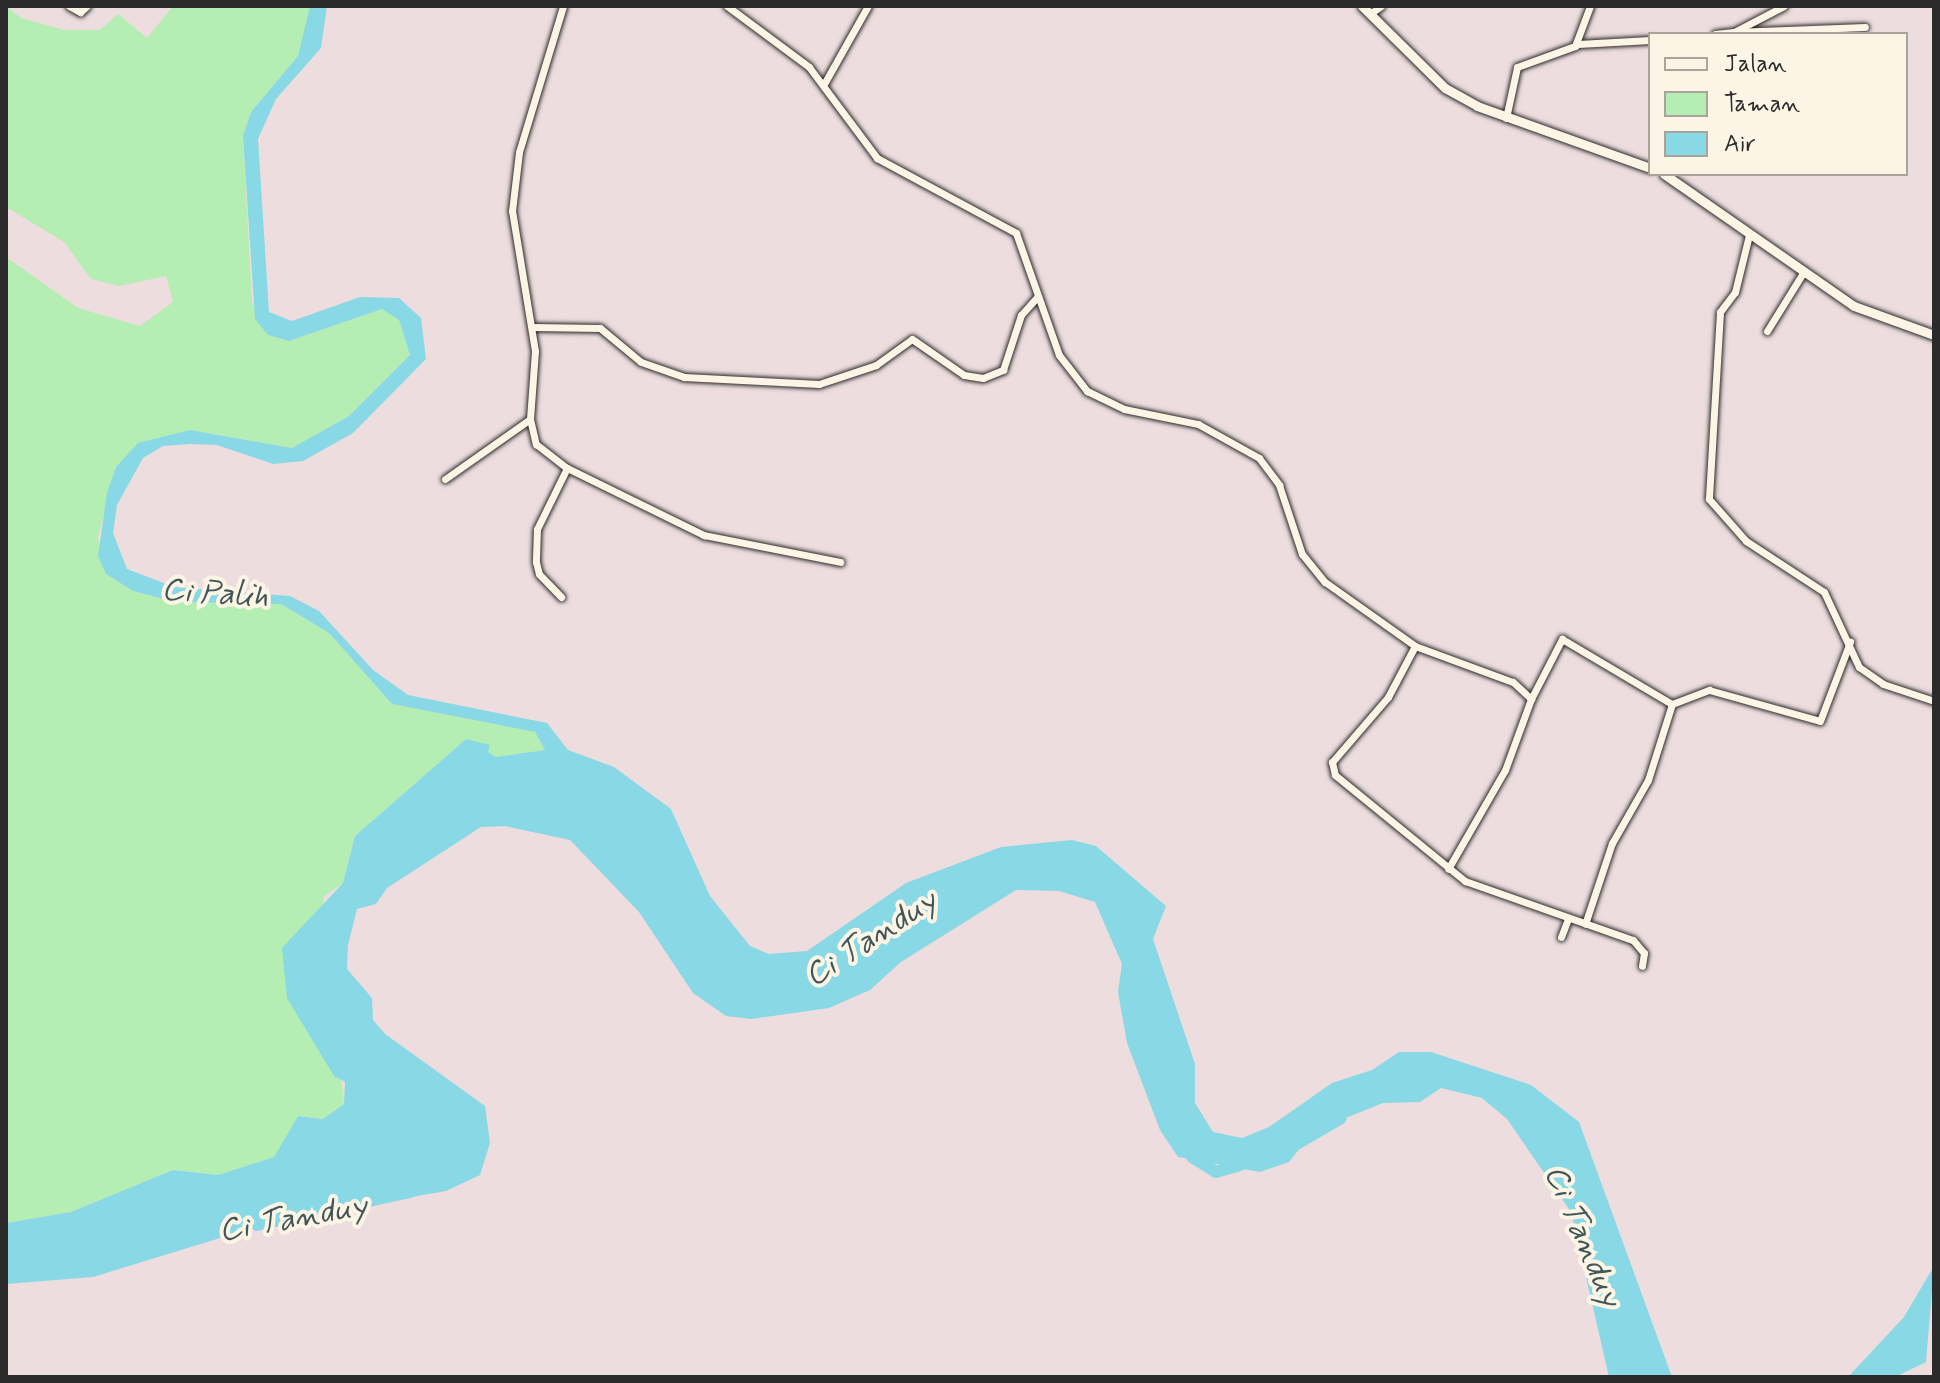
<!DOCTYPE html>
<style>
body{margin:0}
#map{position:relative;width:1940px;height:1383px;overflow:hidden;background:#edddde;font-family:Mynerve,sans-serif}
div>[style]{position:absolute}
.green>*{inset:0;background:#b4eeb2}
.water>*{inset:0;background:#89d8e5}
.river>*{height:12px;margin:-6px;padding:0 6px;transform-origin:6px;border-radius:6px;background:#89d8e5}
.roads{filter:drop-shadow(0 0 2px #2b2b2b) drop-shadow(0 0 2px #2b2b2b)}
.street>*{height:7px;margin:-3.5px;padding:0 3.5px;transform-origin:3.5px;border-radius:3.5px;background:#fcf5e5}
.secondary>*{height:9px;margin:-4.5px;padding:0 4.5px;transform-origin:4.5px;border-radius:4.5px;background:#fcf5e5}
span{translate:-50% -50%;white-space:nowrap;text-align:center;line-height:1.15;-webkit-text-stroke:8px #fcf5e5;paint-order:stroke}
.water-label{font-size:32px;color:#42565a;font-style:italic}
.frame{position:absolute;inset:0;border:8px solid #2b2b2b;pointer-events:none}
.legend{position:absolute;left:1648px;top:32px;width:260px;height:144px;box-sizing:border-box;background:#fcf5e5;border:2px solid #a8a49b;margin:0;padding:10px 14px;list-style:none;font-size:24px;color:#2b2b2b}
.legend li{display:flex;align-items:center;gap:16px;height:40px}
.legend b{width:40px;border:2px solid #a8a49b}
</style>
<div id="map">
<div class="green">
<div style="clip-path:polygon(6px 6px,21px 18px,64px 30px,100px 30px,118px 14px,147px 38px,173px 6px,310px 6px,308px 33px,298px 56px,251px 112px,243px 136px,252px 302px,268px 335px,289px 341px,382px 309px,399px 320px,410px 355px,349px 416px,292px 448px,190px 430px,116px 467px,98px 538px,106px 574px,133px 591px,175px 602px,281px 604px,329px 633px,392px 704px,535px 732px,545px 750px,496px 757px,487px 752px,490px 746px,466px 739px,355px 836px,343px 883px,323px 897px,344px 1104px,323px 1119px,298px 1116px,274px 1157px,218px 1175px,173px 1170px,71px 1212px,6px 1223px,6px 257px,78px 308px,140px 326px,173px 302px,166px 276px,119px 286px,91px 279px,64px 242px,6px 207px)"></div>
</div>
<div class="water">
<div style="clip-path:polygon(310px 6px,327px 6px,321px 48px,276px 99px,258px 139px,269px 312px,292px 321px,360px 297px,399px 298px,421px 318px,426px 359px,353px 433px,303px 461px,273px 464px,217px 445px,190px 444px,163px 446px,143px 458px,117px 505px,113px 533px,127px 569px,174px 587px,290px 596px,319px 611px,373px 670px,408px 695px,547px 723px,568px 750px,614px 767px,671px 809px,710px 896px,750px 946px,769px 954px,807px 951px,906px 883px,1001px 847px,1072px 840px,1096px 846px,1166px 906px,1153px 939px,1195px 1064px,1195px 1103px,1213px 1132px,1242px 1138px,1269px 1127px,1332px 1083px,1372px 1070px,1399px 1052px,1431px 1052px,1531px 1085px,1579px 1122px,1672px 1377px,1609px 1377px,1571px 1212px,1507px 1119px,1482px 1098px,1441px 1088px,1420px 1102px,1383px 1103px,1313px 1131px,1289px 1162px,1260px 1172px,1178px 1157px,1160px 1130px,1127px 1043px,1118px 992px,1122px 964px,1095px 902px,1059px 891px,1016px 890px,901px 962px,870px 990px,829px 1008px,751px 1019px,726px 1016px,693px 993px,639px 912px,570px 840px,505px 826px,481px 827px,387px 888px,376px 904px,357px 909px,348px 945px,347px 969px,372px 998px,373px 1020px,385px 1034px,485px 1106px,490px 1143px,480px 1175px,446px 1191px,279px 1220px,93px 1277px,6px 1284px,6px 1223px,71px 1212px,173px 1170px,218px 1175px,274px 1157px,298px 1116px,323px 1119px,344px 1104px,345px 1082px,334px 1076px,287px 998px,282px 948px,343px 883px,355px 836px,466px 739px,490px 745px,488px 752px,496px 757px,545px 750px,535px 732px,392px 704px,329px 633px,281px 604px,175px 602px,133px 591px,106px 574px,98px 556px,107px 493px,116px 467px,138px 443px,190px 430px,292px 448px,349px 416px,410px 355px,399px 320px,382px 309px,289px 341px,268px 335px,255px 319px,243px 136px,251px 112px,298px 56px)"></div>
<div style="clip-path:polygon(1934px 1266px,1926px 1362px,1895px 1377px,1848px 1377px,1904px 1317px)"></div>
</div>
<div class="river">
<div style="left:1288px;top:1149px;width:61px;rotate:-30.3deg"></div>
<div style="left:1192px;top:1157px;width:28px;rotate:32deg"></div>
<div style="left:1216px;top:1172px;width:26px;rotate:-16deg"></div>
<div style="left:257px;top:1225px;width:157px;rotate:-12.2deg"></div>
</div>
<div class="roads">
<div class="street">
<div style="left:69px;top:6px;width:13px;rotate:29deg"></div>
<div style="left:80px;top:12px;width:9px;rotate:-41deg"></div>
<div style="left:727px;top:6px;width:102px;rotate:36.6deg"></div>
<div style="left:809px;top:67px;width:114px;rotate:53.2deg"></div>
<div style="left:877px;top:158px;width:158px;rotate:28.3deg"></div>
<div style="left:1016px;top:233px;width:129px;rotate:70.6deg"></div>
<div style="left:1059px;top:355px;width:46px;rotate:52.1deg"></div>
<div style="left:1087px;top:391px;width:41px;rotate:25.9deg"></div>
<div style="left:1124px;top:409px;width:76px;rotate:11.5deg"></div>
<div style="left:1198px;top:424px;width:70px;rotate:29.1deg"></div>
<div style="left:1259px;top:458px;width:34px;rotate:53deg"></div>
<div style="left:1279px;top:485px;width:73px;rotate:71.6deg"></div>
<div style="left:1302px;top:554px;width:36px;rotate:51deg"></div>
<div style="left:1325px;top:582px;width:110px;rotate:35.4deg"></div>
<div style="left:1415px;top:646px;width:58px;rotate:117.9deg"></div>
<div style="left:1388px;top:697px;width:86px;rotate:130.7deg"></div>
<div style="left:1332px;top:762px;width:13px;rotate:77deg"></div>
<div style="left:1335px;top:775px;width:168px;rotate:39.2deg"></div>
<div style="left:1465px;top:881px;width:178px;rotate:19.4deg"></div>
<div style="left:1633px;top:940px;width:17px;rotate:50deg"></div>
<div style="left:1644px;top:953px;width:13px;rotate:99deg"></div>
<div style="left:1371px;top:13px;width:12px;rotate:-35deg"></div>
<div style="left:1734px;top:32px;width:131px;rotate:-2.2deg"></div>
<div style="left:1715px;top:34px;width:19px;rotate:-6deg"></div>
<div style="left:1734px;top:32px;width:56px;rotate:-27.5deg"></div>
<div style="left:1578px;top:44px;width:72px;rotate:-3.2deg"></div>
<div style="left:824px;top:84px;width:90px;rotate:-60.6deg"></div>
<div style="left:1506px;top:118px;width:52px;rotate:-77.8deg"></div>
<div style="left:1517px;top:67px;width:62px;rotate:-19.9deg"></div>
<div style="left:1575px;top:46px;width:43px;rotate:-69.4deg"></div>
<div style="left:1749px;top:235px;width:59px;rotate:103.8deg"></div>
<div style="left:1735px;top:292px;width:25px;rotate:127deg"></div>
<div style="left:1720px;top:312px;width:187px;rotate:93.4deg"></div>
<div style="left:1709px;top:499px;width:56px;rotate:48.6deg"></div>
<div style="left:1746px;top:541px;width:93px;rotate:33.2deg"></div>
<div style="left:1824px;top:592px;width:83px;rotate:65deg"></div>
<div style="left:1859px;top:667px;width:29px;rotate:35deg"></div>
<div style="left:1883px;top:684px;width:54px;rotate:18.4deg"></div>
<div style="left:533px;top:327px;width:67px;rotate:0.9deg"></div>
<div style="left:600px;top:328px;width:53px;rotate:39.7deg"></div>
<div style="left:641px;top:362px;width:46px;rotate:19.2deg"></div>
<div style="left:684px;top:377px;width:135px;rotate:3deg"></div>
<div style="left:819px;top:384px;width:60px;rotate:-18.4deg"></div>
<div style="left:876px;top:365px;width:44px;rotate:-35.8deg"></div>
<div style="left:912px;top:339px;width:63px;rotate:34.7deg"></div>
<div style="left:964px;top:375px;width:19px;rotate:9deg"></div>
<div style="left:983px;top:378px;width:22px;rotate:-22deg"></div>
<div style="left:1003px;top:370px;width:58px;rotate:-71.9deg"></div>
<div style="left:1021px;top:315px;width:24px;rotate:-48deg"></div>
<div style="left:1767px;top:331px;width:68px;rotate:-58.2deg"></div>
<div style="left:530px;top:419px;width:26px;rotate:77deg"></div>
<div style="left:536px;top:444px;width:39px;rotate:38deg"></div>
<div style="left:567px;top:468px;width:68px;rotate:116.2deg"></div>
<div style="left:537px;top:529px;width:33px;rotate:92deg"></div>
<div style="left:536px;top:562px;width:12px;rotate:76deg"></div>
<div style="left:539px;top:574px;width:32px;rotate:46deg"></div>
<div style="left:567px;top:468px;width:153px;rotate:26.1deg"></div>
<div style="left:704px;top:535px;width:139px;rotate:11.2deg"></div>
<div style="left:445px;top:479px;width:104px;rotate:-35.2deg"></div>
<div style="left:530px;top:419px;width:68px;rotate:-85.8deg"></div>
<div style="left:535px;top:351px;width:142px;rotate:-99.3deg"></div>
<div style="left:512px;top:211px;width:59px;rotate:-83.2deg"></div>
<div style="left:519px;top:152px;width:152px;rotate:-73.2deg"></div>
<div style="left:1415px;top:646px;width:104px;rotate:20.2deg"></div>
<div style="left:1513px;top:682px;width:25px;rotate:43deg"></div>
<div style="left:1531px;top:699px;width:76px;rotate:110.1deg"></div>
<div style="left:1505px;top:770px;width:114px;rotate:119.9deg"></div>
<div style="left:1531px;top:699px;width:68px;rotate:-62.7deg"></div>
<div style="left:1562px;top:639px;width:128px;rotate:30.6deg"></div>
<div style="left:1672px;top:704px;width:80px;rotate:107.5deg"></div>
<div style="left:1648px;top:780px;width:73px;rotate:119.7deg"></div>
<div style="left:1612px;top:843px;width:85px;rotate:108.4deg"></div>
<div style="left:1672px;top:704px;width:40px;rotate:-21deg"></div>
<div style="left:1709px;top:690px;width:115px;rotate:15.6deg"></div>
<div style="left:1820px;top:721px;width:85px;rotate:-69.2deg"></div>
<div style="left:1561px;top:937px;width:19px;rotate:-69deg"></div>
</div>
<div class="secondary">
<div style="left:1362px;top:6px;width:117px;rotate:44.7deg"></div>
<div style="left:1445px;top:88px;width:37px;rotate:29deg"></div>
<div style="left:1477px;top:106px;width:184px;rotate:19.7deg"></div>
<div style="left:1664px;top:174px;width:231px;rotate:34.8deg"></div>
<div style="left:1854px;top:306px;width:85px;rotate:19.9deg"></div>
</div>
</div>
<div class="water-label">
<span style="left:215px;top:594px;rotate:4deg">Ci Palih</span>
<span style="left:871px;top:939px;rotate:-33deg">Ci Tanduy</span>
<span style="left:293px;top:1219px;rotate:-10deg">Ci Tanduy</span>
<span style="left:1582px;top:1236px;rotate:67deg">Ci Tanduy</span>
</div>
<div class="frame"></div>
<ul class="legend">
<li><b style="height:10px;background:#fcf5e5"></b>Jalan</li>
<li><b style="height:22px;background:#b4eeb2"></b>Taman</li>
<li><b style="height:22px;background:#89d8e5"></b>Air</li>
</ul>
</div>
